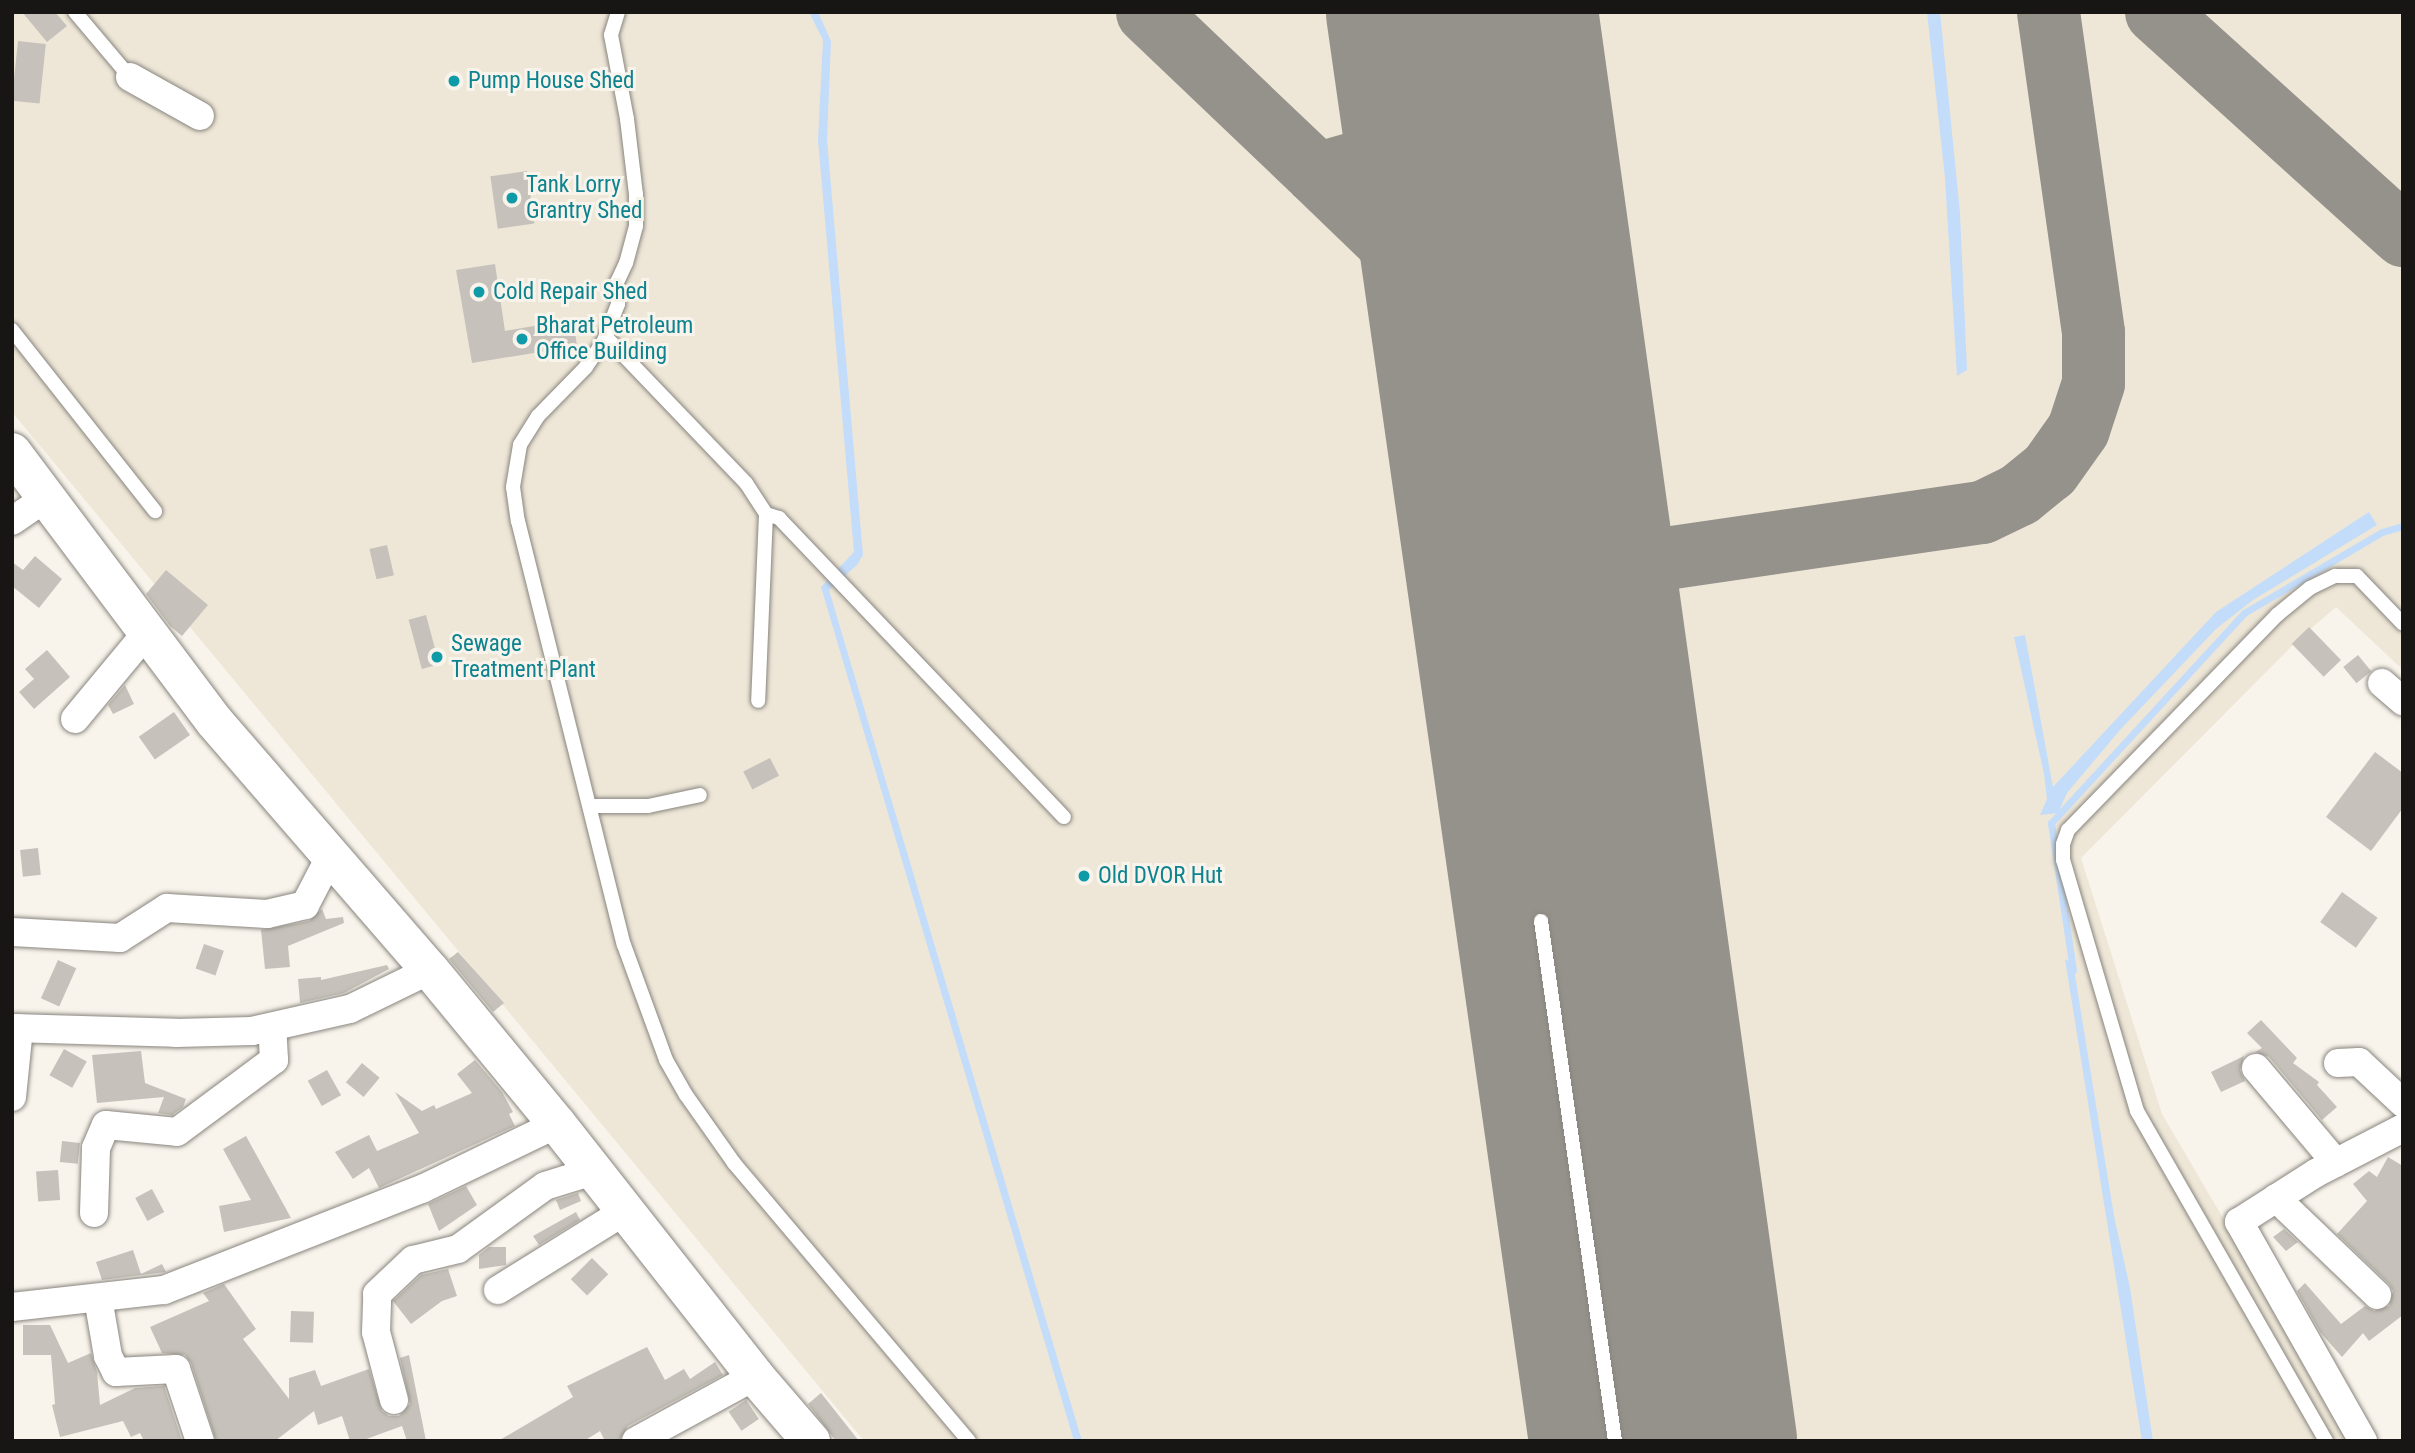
<!DOCTYPE html>
<style>
body{margin:0}
#map{position:relative;width:2415px;height:1453px;overflow:hidden;background:#f8f4ec;font-family:"Roboto Condensed",sans-serif}
div>[style]{position:absolute}
.built>*{inset:0;background:#eee7d8}
.water>*{inset:0;background:#c3dcfa}
.stream>*{height:7px;margin:-3.5px;padding:0 3.5px;transform-origin:3.5px;border-radius:3.5px;background:#c3dcfa}
.taxiway>*{height:63px;margin:-31.5px;padding:0 31.5px;transform-origin:31.5px;border-radius:31.5px;background:#95928c}
.runway>*{height:156px;margin:-78px;padding:0 78px;transform-origin:78px;border-radius:78px;background:#95928c}
.building>*{inset:0;background:#c6c2bb;transform-origin:0 0}
.roads{filter:drop-shadow(0 0 2px #89857e) drop-shadow(0 0 2px #89857e)}
.lane>*{height:14px;margin:-7px;padding:0 7px;transform-origin:7px;border-radius:7px;background:#fff}
.street>*{height:28px;margin:-14px;padding:0 14px;transform-origin:14px;border-radius:14px;background:#fff}
.secondary>*{height:38px;margin:-19px;padding:0 19px;transform-origin:19px;border-radius:19px;background:#fff}
.dots>*{width:19px;height:19px;translate:-50% -50%;box-sizing:border-box;border:4px solid #f8f4ec;border-radius:50%}
span{translate:-50% -50%;white-space:nowrap;text-align:center;line-height:1.15;-webkit-text-stroke:6px #f8f4ec;paint-order:stroke}
.culture-label{font-size:23px;color:#0d838f}
.left{translate:0 -50%;text-align:left}
.frame{position:absolute;inset:0;border:14px solid #181614;pointer-events:none}
</style>
<div id="map">
<div class="built">
<div style="clip-path:polygon(12px 12px,2403px 12px,2403px 670px,2336px 607px,2299px 639px,2081px 858px,2162px 1114px,2354px 1441px,864px 1441px,12px 412px)"></div>
</div>
<div class="water">
<div style="clip-path:polygon(809px 12px,818px 12px,831px 41px,827px 140px,863px 555px,857px 565px,829px 590px,1082px 1441px,1074px 1441px,821px 587px,854px 552px,818px 140px,823px 40px)"></div>
<div style="clip-path:polygon(1927px 12px,1940px 12px,1960px 213px,1967px 370px,1957px 376px,1945px 178px)"></div>
<div style="clip-path:polygon(2369px 512px,2377px 525px,2253px 600px,2216px 629px,2120px 730px,2067px 793px,2058px 813px,2040px 815px,2047px 799px,2044px 774px,2014px 637px,2025px 635px,2053px 787px,2216px 612px)"></div>
<div style="clip-path:polygon(2065px 959px,2073px 963px,2114px 1216px,2130px 1288px,2153px 1441px,2142px 1441px,2141px 1435px)"></div>
</div>
<div class="stream">
<div style="left:2073px;top:970px;width:149px;rotate:-98.5deg"></div>
<div style="left:2051px;top:823px;width:285px;rotate:-47.4deg"></div>
<div style="left:2244px;top:613px;width:160px;rotate:-30.4deg"></div>
<div style="left:2382px;top:532px;width:22px;rotate:-16deg"></div>
</div>
<div class="taxiway">
<div style="left:1147px;top:12px;width:225px;rotate:43.6deg"></div>
<div style="left:1310px;top:167px;width:7px;rotate:45deg"></div>
<div style="left:1315px;top:172px;width:7px"></div>
<div style="left:1322px;top:172px;width:41px;rotate:-15.8deg"></div>
<div style="left:1361px;top:161px;width:33px;rotate:-38deg"></div>
<div style="left:1387px;top:141px;width:33px;rotate:-55deg"></div>
<div style="left:1406px;top:114px;width:16px;rotate:-68deg"></div>
<div style="left:1412px;top:99px;width:27px;rotate:-84deg"></div>
<div style="left:1415px;top:72px;width:61px;rotate:-97.6deg"></div>
<div style="left:2156px;top:12px;width:333px;rotate:42.1deg"></div>
<div style="left:1315px;top:172px;width:161px;rotate:44deg"></div>
<div style="left:1431px;top:284px;width:45px;rotate:65.1deg"></div>
<div style="left:1446px;top:254px;width:216px;rotate:81.8deg"></div>
<div style="left:1477px;top:468px;width:40px;rotate:63.4deg"></div>
<div style="left:1495px;top:504px;width:25px;rotate:43deg"></div>
<div style="left:1513px;top:521px;width:29px;rotate:34deg"></div>
<div style="left:1537px;top:537px;width:58px;rotate:20.3deg"></div>
<div style="left:1591px;top:557px;width:47px;rotate:6.1deg"></div>
<div style="left:1638px;top:562px;width:348px;rotate:-8.3deg"></div>
<div style="left:1982px;top:512px;width:41px;rotate:-25.9deg"></div>
<div style="left:2019px;top:494px;width:38px;rotate:-39deg"></div>
<div style="left:2049px;top:470px;width:50px;rotate:-54.7deg"></div>
<div style="left:2078px;top:429px;width:48px;rotate:-71.9deg"></div>
<div style="left:2093px;top:383px;width:51px;rotate:-90deg"></div>
<div style="left:2093px;top:332px;width:323px;rotate:-98deg"></div>
<div style="left:1541px;top:921px;width:205px;rotate:-98.1deg"></div>
<div style="left:1512px;top:718px;width:40px;rotate:-82.9deg"></div>
<div style="left:1517px;top:678px;width:51px;rotate:-65.5deg"></div>
<div style="left:1538px;top:632px;width:43px;rotate:-47.8deg"></div>
<div style="left:1567px;top:600px;width:39px;rotate:-35deg"></div>
<div style="left:1599px;top:578px;width:52px;rotate:-18.1deg"></div>
</div>
<div class="runway">
<div style="left:1404px;top:12px;width:1443px;rotate:81.91deg"></div>
<div style="left:1520px;top:12px;width:1443px;rotate:82.07deg"></div>
</div>
<div class="building">
<div style="clip-path:polygon(22px 12px,55px 12px,67px 26px,47px 42px)"></div>
<div style="left:18px;top:41px;width:28px;height:60px;rotate:6deg"></div>
<div style="left:527px;top:171px;width:53px;height:37px;rotate:82deg"></div>
<div style="clip-path:polygon(495px 264px,505px 331px,573px 319px,577px 346px,472px 363px,456px 270px)"></div>
<div style="left:387px;top:545px;width:31px;height:18px;rotate:77deg"></div>
<div style="clip-path:polygon(35px 556px,62px 579px,39px 608px,12px 586px,12px 562px,23px 570px)"></div>
<div style="clip-path:polygon(166px 570px,208px 605px,182px 636px,170px 626px,146px 594px)"></div>
<div style="left:426px;top:615px;width:51px;height:18px;rotate:75deg"></div>
<div style="left:2309px;top:627px;width:46px;height:24px;rotate:46deg"></div>
<div style="clip-path:polygon(47px 650px,70px 677px,34px 709px,19px 692px,34px 679px,25px 669px)"></div>
<div style="left:2358px;top:655px;width:21px;height:19px;rotate:51deg"></div>
<div style="clip-path:polygon(125px 685px,134px 704px,113px 714px,108px 705px)"></div>
<div style="left:174px;top:712px;width:28px;height:43px;rotate:55deg"></div>
<div style="clip-path:polygon(2375px 752px,2403px 773px,2403px 808px,2371px 851px,2326px 817px)"></div>
<div style="left:770px;top:758px;width:20px;height:30px;rotate:63deg"></div>
<div style="left:38px;top:848px;width:27px;height:18px;rotate:84deg"></div>
<div style="left:2342px;top:892px;width:44px;height:37px;rotate:36deg"></div>
<div style="clip-path:polygon(322px 909px,326px 919px,343px 917px,344px 923px,288px 946px,290px 967px,265px 969px,261px 930px,309px 921px)"></div>
<div style="left:204px;top:944px;width:21px;height:26px;rotate:19deg"></div>
<div style="clip-path:polygon(458px 952px,504px 1003px,493px 1012px,449px 959px)"></div>
<div style="left:58px;top:960px;width:20px;height:42px;rotate:24deg"></div>
<div style="clip-path:polygon(387px 965px,389px 969px,344px 993px,300px 1003px,298px 979px,321px 977px,321px 980px)"></div>
<div style="clip-path:polygon(2261px 1020px,2297px 1058px,2293px 1063px,2319px 1082px,2317px 1085px,2337px 1107px,2322px 1120px,2269px 1057px,2255px 1052px,2262px 1048px,2247px 1033px)"></div>
<div style="left:64px;top:1049px;width:26px;height:30px;rotate:29deg"></div>
<div style="clip-path:polygon(141px 1051px,145px 1083px,186px 1099px,183px 1107px,172px 1115px,158px 1113px,164px 1097px,97px 1103px,92px 1055px)"></div>
<div style="clip-path:polygon(2244px 1056px,2240px 1070px,2245px 1081px,2221px 1092px,2211px 1072px)"></div>
<div style="clip-path:polygon(475px 1060px,502px 1092px,513px 1112px,509px 1114px,515px 1126px,379px 1188px,369px 1168px,353px 1179px,335px 1152px,369px 1135px,377px 1151px,419px 1133px,395px 1092px,422px 1111px,434px 1105px,436px 1109px,472px 1093px,457px 1074px)"></div>
<div style="left:362px;top:1063px;width:23px;height:25px;rotate:40deg"></div>
<div style="left:327px;top:1070px;width:29px;height:22px;rotate:61deg"></div>
<div style="clip-path:polygon(246px 1136px,291px 1218px,224px 1232px,219px 1206px,251px 1200px,223px 1149px)"></div>
<div style="left:62px;top:1141px;width:18px;height:21px;rotate:6deg"></div>
<div style="clip-path:polygon(2388px 1157px,2403px 1166px,2403px 1315px,2369px 1341px,2363px 1333px,2342px 1357px,2320px 1332px,2297px 1291px,2305px 1283px,2341px 1324px,2365px 1306px,2374px 1311px,2389px 1306px,2393px 1291px,2389px 1284px,2337px 1234px,2367px 1201px,2353px 1184px,2369px 1171px,2377px 1177px)"></div>
<div style="left:58px;top:1170px;width:30px;height:22px;rotate:86deg"></div>
<div style="clip-path:polygon(466px 1186px,477px 1205px,439px 1231px,428px 1204px)"></div>
<div style="left:152px;top:1189px;width:26px;height:19px;rotate:62deg"></div>
<div style="clip-path:polygon(578px 1193px,581px 1201px,560px 1210px,556px 1200px)"></div>
<div style="clip-path:polygon(576px 1212px,580px 1220px,539px 1245px,533px 1236px)"></div>
<div style="clip-path:polygon(2284px 1229px,2298px 1242px,2286px 1251px,2273px 1237px)"></div>
<div style="clip-path:polygon(489px 1247px,506px 1247px,506px 1265px,479px 1269px,479px 1255px)"></div>
<div style="clip-path:polygon(133px 1250px,141px 1274px,162px 1264px,166px 1272px,102px 1280px,96px 1262px)"></div>
<div style="left:592px;top:1258px;width:23px;height:30px;rotate:45deg"></div>
<div style="clip-path:polygon(448px 1269px,457px 1296px,442px 1301px,411px 1324px,393px 1301px,421px 1275px)"></div>
<div style="clip-path:polygon(224px 1284px,256px 1329px,243px 1339px,289px 1399px,289px 1378px,315px 1370px,321px 1386px,369px 1369px,382px 1411px,389px 1416px,399px 1416px,410px 1404px,400px 1358px,409px 1355px,426px 1441px,407px 1441px,402px 1426px,361px 1441px,350px 1441px,342px 1416px,318px 1425px,314px 1411px,275px 1441px,216px 1441px,191px 1363px,185px 1355px,162px 1353px,150px 1327px,209px 1301px,203px 1293px)"></div>
<div style="left:291px;top:1311px;width:23px;height:31px;rotate:2deg"></div>
<div style="clip-path:polygon(23px 1325px,50px 1325px,68px 1363px,91px 1353px,97px 1372px,100px 1405px,135px 1388px,164px 1386px,182px 1441px,144px 1441px,140px 1433px,131px 1437px,123px 1421px,60px 1437px,52px 1405px,55px 1404px,51px 1355px,23px 1355px)"></div>
<div style="clip-path:polygon(647px 1347px,665px 1380px,684px 1369px,690px 1379px,715px 1362px,723px 1375px,628px 1426px,619px 1441px,605px 1441px,600px 1431px,584px 1441px,498px 1441px,573px 1397px,567px 1386px)"></div>
<div style="clip-path:polygon(821px 1393px,859px 1441px,836px 1441px,808px 1404px)"></div>
<div style="left:746px;top:1400px;width:23px;height:21px;rotate:56deg"></div>
</div>
<div class="roads">
<div class="lane">
<div style="left:75px;top:12px;width:85px;rotate:49.8deg"></div>
<div style="left:618px;top:12px;width:24px;rotate:107deg"></div>
<div style="left:611px;top:35px;width:86px;rotate:79.2deg"></div>
<div style="left:627px;top:119px;width:76px;rotate:83.2deg"></div>
<div style="left:636px;top:194px;width:32px;rotate:90deg"></div>
<div style="left:636px;top:226px;width:38px;rotate:105deg"></div>
<div style="left:626px;top:263px;width:21px;rotate:115deg"></div>
<div style="left:617px;top:282px;width:22px;rotate:87deg"></div>
<div style="left:618px;top:304px;width:40px;rotate:111deg"></div>
<div style="left:604px;top:341px;width:32px;rotate:125deg"></div>
<div style="left:586px;top:367px;width:69px;rotate:134.4deg"></div>
<div style="left:538px;top:416px;width:34px;rotate:122deg"></div>
<div style="left:520px;top:445px;width:43px;rotate:99.5deg"></div>
<div style="left:513px;top:487px;width:34px;rotate:82deg"></div>
<div style="left:518px;top:521px;width:437px;rotate:76deg"></div>
<div style="left:624px;top:945px;width:122px;rotate:69.9deg"></div>
<div style="left:666px;top:1060px;width:40px;rotate:60.3deg"></div>
<div style="left:686px;top:1095px;width:83px;rotate:54.8deg"></div>
<div style="left:734px;top:1163px;width:364px;rotate:49.8deg"></div>
<div style="left:12px;top:330px;width:231px;rotate:51.7deg"></div>
<div style="left:606px;top:337px;width:202px;rotate:46.2deg"></div>
<div style="left:746px;top:483px;width:37px;rotate:57deg"></div>
<div style="left:766px;top:514px;width:187px;rotate:92.4deg"></div>
<div style="left:766px;top:514px;width:14px;rotate:17deg"></div>
<div style="left:779px;top:518px;width:413px;rotate:46.4deg"></div>
<div style="left:590px;top:806px;width:58px"></div>
<div style="left:648px;top:806px;width:53px;rotate:-11.9deg"></div>
<div style="left:1541px;top:921px;width:525px;rotate:81.9deg"></div>
<div style="left:2326px;top:1441px;width:380px;rotate:-119.8deg"></div>
<div style="left:2137px;top:1111px;width:262px;rotate:-106.4deg"></div>
<div style="left:2063px;top:860px;width:16px;rotate:-90deg"></div>
<div style="left:2063px;top:844px;width:15px;rotate:-70deg"></div>
<div style="left:2068px;top:830px;width:300px;rotate:-45.8deg"></div>
<div style="left:2277px;top:615px;width:43px;rotate:-39.3deg"></div>
<div style="left:2310px;top:588px;width:28px;rotate:-26deg"></div>
<div style="left:2335px;top:576px;width:22px"></div>
<div style="left:2357px;top:576px;width:66px;rotate:46.2deg"></div>
</div>
<div class="street">
<div style="left:130px;top:77px;width:80px;rotate:29.1deg"></div>
<div style="left:12px;top:521px;width:42px;rotate:-34.4deg"></div>
<div style="left:2382px;top:683px;width:28px;rotate:41deg"></div>
<div style="left:75px;top:719px;width:114px;rotate:-50.3deg"></div>
<div style="left:12px;top:932px;width:108px;rotate:3.2deg"></div>
<div style="left:120px;top:938px;width:56px;rotate:-32.6deg"></div>
<div style="left:167px;top:908px;width:100px;rotate:3.4deg"></div>
<div style="left:267px;top:914px;width:39px;rotate:-13deg"></div>
<div style="left:305px;top:905px;width:56px;rotate:-62.5deg"></div>
<div style="left:12px;top:1028px;width:164px;rotate:1.7deg"></div>
<div style="left:176px;top:1033px;width:76px;rotate:-1.5deg"></div>
<div style="left:252px;top:1031px;width:100px;rotate:-12.7deg"></div>
<div style="left:350px;top:1009px;width:89px;rotate:-26deg"></div>
<div style="left:2338px;top:1063px;width:21px;rotate:-3deg"></div>
<div style="left:2359px;top:1062px;width:60px;rotate:43deg"></div>
<div style="left:2256px;top:1068px;width:124px;rotate:49.9deg"></div>
<div style="left:12px;top:1097px;width:69px;rotate:-84.2deg"></div>
<div style="left:2276px;top:1198px;width:140px;rotate:43.8deg"></div>
<div style="left:94px;top:1213px;width:65px;rotate:-88.2deg"></div>
<div style="left:96px;top:1148px;width:25px;rotate:-67deg"></div>
<div style="left:106px;top:1125px;width:71px;rotate:5.6deg"></div>
<div style="left:177px;top:1132px;width:121px;rotate:-36.6deg"></div>
<div style="left:274px;top:1060px;width:33px;rotate:-93deg"></div>
<div style="left:498px;top:1290px;width:150px;rotate:-31.9deg"></div>
<div style="left:98px;top:1298px;width:59px;rotate:80.2deg"></div>
<div style="left:108px;top:1356px;width:18px;rotate:63deg"></div>
<div style="left:116px;top:1372px;width:60px;rotate:-2.9deg"></div>
<div style="left:176px;top:1369px;width:76px;rotate:71.6deg"></div>
<div style="left:12px;top:1307px;width:153px;rotate:-6.4deg"></div>
<div style="left:164px;top:1290px;width:277px;rotate:-21.4deg"></div>
<div style="left:422px;top:1189px;width:150px;rotate:-25.7deg"></div>
<div style="left:394px;top:1400px;width:70px;rotate:-104.8deg"></div>
<div style="left:376px;top:1332px;width:38px;rotate:-88deg"></div>
<div style="left:377px;top:1294px;width:50px;rotate:-43.4deg"></div>
<div style="left:413px;top:1260px;width:46px;rotate:-13.7deg"></div>
<div style="left:458px;top:1249px;width:107px;rotate:-35.9deg"></div>
<div style="left:545px;top:1186px;width:50px;rotate:-17.4deg"></div>
<div style="left:636px;top:1441px;width:136px;rotate:-28.6deg"></div>
<div style="left:2363px;top:1441px;width:252px;rotate:-119.5deg"></div>
<div style="left:2239px;top:1222px;width:91px;rotate:-32.5deg"></div>
<div style="left:2316px;top:1173px;width:98px;rotate:-27.3deg"></div>
</div>
<div class="secondary">
<div style="left:12px;top:452px;width:336px;rotate:53.1deg"></div>
<div style="left:214px;top:721px;width:330px;rotate:49.1deg"></div>
<div style="left:430px;top:970px;width:200px;rotate:50.5deg"></div>
<div style="left:557px;top:1124px;width:320px;rotate:51.8deg"></div>
<div style="left:755px;top:1376px;width:86px;rotate:49.3deg"></div>
</div>
</div>
<div class="dots">
<div style="left:454px;top:81px;background:#0f9aa8"></div>
<div style="left:512px;top:198px;background:#0f9aa8"></div>
<div style="left:479px;top:292px;background:#0f9aa8"></div>
<div style="left:522px;top:339px;background:#0f9aa8"></div>
<div style="left:437px;top:657px;background:#0f9aa8"></div>
<div style="left:1084px;top:876px;background:#0f9aa8"></div>
</div>
<div class="culture-label">
<span class="left" style="left:468px;top:81px">Pump House Shed</span>
<span class="left" style="left:526px;top:198px">Tank Lorry<br>Grantry Shed</span>
<span class="left" style="left:493px;top:292px">Cold Repair Shed</span>
<span class="left" style="left:536px;top:339px">Bharat Petroleum<br>Office Building</span>
<span class="left" style="left:451px;top:657px">Sewage<br>Treatment Plant</span>
<span class="left" style="left:1098px;top:876px">Old DVOR Hut</span>
</div>
<div class="frame"></div>
</div>
